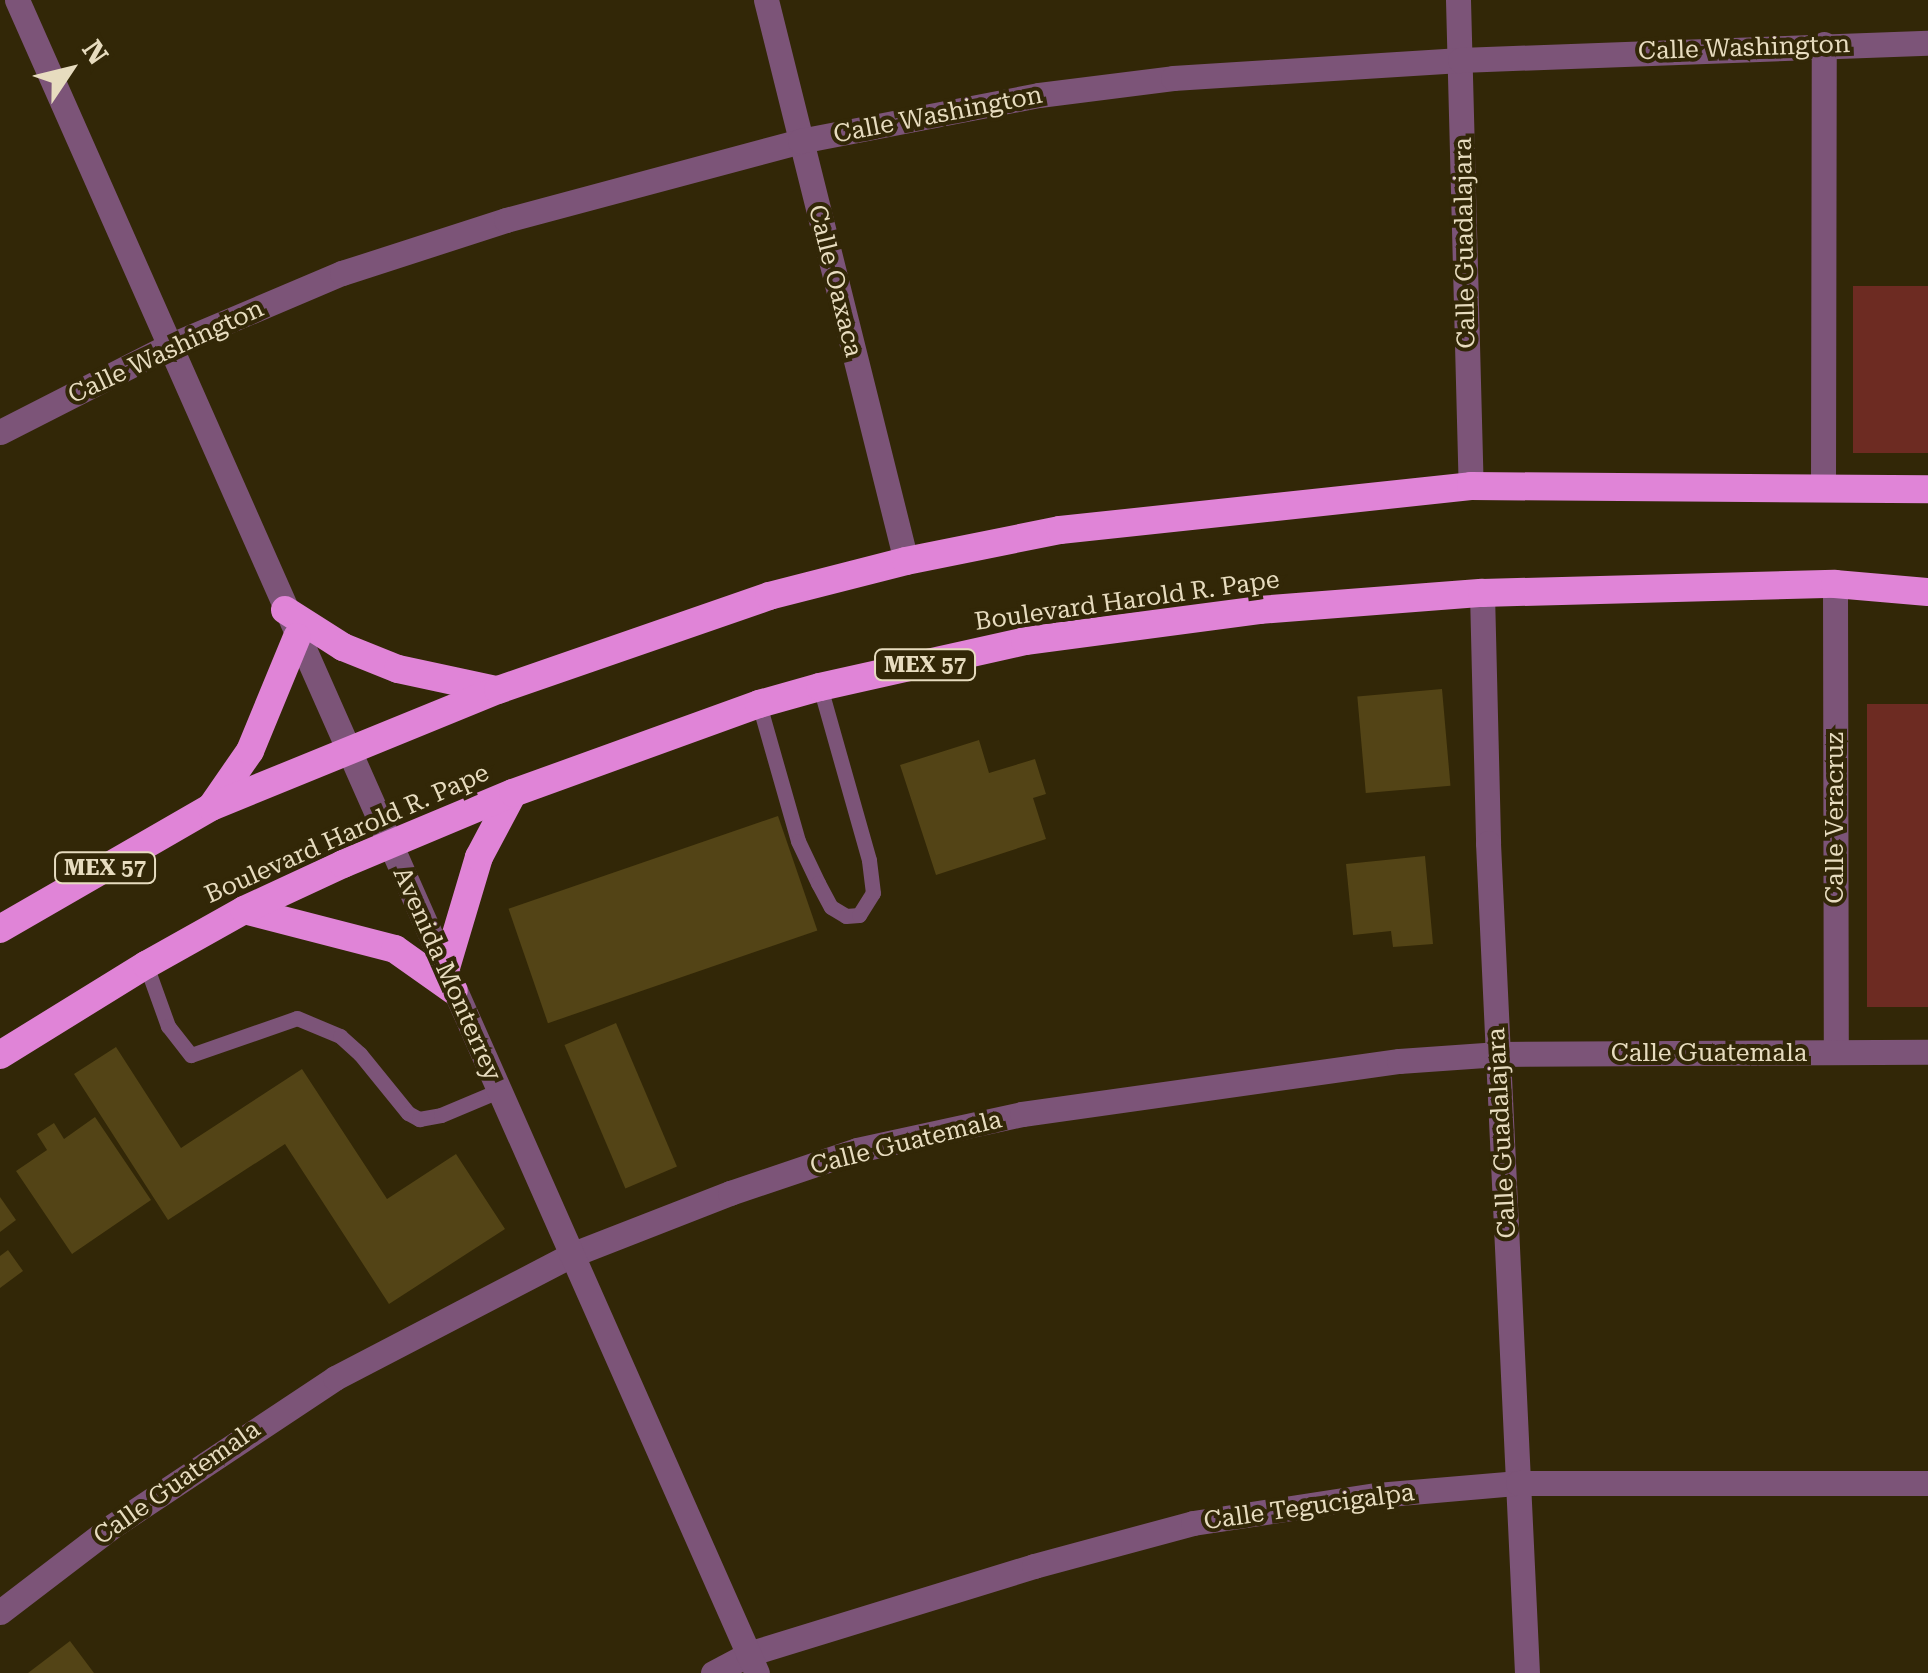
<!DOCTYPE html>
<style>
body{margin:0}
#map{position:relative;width:1928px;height:1673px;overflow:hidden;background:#322707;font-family:"Roboto Serif",serif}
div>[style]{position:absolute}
.green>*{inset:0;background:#6d2b22;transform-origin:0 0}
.building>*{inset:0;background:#534416;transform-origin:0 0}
.service>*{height:15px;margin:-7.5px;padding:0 7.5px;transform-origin:7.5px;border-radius:7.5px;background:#7c5478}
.minor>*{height:25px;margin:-12.5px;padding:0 12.5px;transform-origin:12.5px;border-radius:12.5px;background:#7c5478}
.tertiary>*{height:25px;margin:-12.5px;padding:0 12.5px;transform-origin:12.5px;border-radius:12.5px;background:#7c5478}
.trunk>*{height:28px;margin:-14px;padding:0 14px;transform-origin:14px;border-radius:14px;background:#e084d7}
span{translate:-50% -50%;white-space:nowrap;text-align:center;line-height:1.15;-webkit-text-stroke:8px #322707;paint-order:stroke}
.shield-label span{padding:2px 8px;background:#322707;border:2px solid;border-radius:8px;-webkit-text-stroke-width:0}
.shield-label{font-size:22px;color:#e7dcbf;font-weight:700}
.street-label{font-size:25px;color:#e7dcbf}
.north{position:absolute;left:20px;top:20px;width:100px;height:100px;-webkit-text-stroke:8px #322707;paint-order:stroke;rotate:55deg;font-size:28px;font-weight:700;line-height:40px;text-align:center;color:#e7dcbf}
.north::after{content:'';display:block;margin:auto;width:35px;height:45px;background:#e7dcbf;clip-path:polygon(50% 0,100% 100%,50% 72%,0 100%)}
</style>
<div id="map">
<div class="green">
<div style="left:1928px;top:286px;width:167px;height:75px;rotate:90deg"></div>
<div style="left:1928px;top:704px;width:303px;height:61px;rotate:90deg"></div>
</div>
<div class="building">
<div style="left:1442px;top:689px;width:97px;height:85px;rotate:85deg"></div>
<div style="clip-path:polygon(979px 740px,989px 773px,1035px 759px,1046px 794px,1033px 798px,1046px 839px,936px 875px,900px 765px)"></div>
<div style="left:778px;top:816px;width:121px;height:285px;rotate:71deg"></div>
<div style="clip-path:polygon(1425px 856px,1433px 944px,1393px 947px,1391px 931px,1353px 935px,1346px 864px)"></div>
<div style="left:616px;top:1023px;width:156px;height:56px;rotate:67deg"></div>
<div style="clip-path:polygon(116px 1047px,181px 1148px,302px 1069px,387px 1199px,456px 1154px,505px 1229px,389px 1304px,285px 1144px,168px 1220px,74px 1074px)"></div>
<div style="clip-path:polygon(95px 1117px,151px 1200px,72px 1254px,16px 1171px,47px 1150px,37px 1134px,54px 1123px,64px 1139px)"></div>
<div style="clip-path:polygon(0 1197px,16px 1220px,0 1232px)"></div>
<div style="clip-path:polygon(8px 1250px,23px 1271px,0 1288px,0 1256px)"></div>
<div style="clip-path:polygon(70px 1641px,94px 1673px,28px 1673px)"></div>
</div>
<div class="service">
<div style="left:759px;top:704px;width:142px;rotate:74.1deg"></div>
<div style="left:798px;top:841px;width:47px;rotate:64.5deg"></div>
<div style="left:818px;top:883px;width:27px;rotate:62deg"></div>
<div style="left:831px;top:907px;width:17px;rotate:31deg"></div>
<div style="left:846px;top:916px;width:13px;rotate:-4deg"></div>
<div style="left:859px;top:915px;width:26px;rotate:-58deg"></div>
<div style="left:873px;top:893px;width:33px;rotate:-97deg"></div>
<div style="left:869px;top:860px;width:180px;rotate:-105.8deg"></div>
<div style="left:146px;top:965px;width:65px;rotate:70.2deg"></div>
<div style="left:168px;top:1026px;width:37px;rotate:52deg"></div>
<div style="left:191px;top:1055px;width:112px;rotate:-19.2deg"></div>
<div style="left:297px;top:1018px;width:47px;rotate:22.7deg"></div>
<div style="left:340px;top:1036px;width:27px;rotate:42deg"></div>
<div style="left:360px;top:1054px;width:76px;rotate:50.9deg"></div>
<div style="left:408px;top:1113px;width:13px;rotate:29deg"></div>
<div style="left:419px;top:1119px;width:22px;rotate:-10deg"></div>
<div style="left:441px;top:1115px;width:62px;rotate:-22.8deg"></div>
</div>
<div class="minor">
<div style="left:766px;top:0;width:578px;rotate:75.99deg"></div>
<div style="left:1458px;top:0;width:486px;rotate:88.5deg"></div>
<div style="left:0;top:432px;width:190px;rotate:-27deg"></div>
<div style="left:169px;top:346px;width:188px;rotate:-22.9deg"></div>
<div style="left:342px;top:273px;width:172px;rotate:-17.9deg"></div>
<div style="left:506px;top:220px;width:304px;rotate:-15deg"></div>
<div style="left:800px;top:141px;width:243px;rotate:-10.9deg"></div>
<div style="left:1039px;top:95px;width:135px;rotate:-7.2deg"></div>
<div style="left:1173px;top:78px;width:288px;rotate:-3.6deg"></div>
<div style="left:1460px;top:60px;width:468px;rotate:-2.1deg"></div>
<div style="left:1823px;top:489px;width:445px;rotate:-89.9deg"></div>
<div style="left:1835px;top:584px;width:468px;rotate:89.9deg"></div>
<div style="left:1482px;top:593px;width:250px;rotate:88.6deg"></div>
<div style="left:1488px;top:843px;width:831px;rotate:87.31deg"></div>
<div style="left:0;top:1612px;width:140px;rotate:-37.4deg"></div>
<div style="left:111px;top:1527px;width:269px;rotate:-33.6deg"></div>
<div style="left:335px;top:1378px;width:266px;rotate:-27.5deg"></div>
<div style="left:571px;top:1255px;width:171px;rotate:-21.3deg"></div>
<div style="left:730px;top:1193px;width:134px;rotate:-18.7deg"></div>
<div style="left:857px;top:1150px;width:169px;rotate:-12.3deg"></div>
<div style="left:1022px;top:1114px;width:381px;rotate:-8deg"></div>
<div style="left:1399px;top:1061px;width:100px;rotate:-4deg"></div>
<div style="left:1499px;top:1054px;width:429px;rotate:-0.3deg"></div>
<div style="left:713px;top:1673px;width:40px;rotate:-28deg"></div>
<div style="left:748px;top:1654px;width:299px;rotate:-17.1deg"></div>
<div style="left:1034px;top:1566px;width:165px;rotate:-15.1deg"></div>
<div style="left:1193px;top:1523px;width:186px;rotate:-8.7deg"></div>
<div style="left:1377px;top:1495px;width:142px;rotate:-4.9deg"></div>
<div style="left:1518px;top:1483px;width:410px"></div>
</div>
<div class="tertiary">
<div style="left:17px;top:0;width:1829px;rotate:66.14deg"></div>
</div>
<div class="trunk">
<div style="left:285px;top:610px;width:69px;rotate:32.5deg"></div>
<div style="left:343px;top:647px;width:59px;rotate:21.8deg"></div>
<div style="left:398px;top:669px;width:100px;rotate:12.1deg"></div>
<div style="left:212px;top:806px;width:67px;rotate:-55.4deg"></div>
<div style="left:250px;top:751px;width:123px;rotate:-67.6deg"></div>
<div style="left:244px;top:910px;width:156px;rotate:14.5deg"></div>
<div style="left:395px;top:949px;width:72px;rotate:35.4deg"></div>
<div style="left:0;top:929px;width:244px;rotate:-30deg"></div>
<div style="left:211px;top:807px;width:310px;rotate:-22.2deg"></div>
<div style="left:498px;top:690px;width:287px;rotate:-19.1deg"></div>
<div style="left:769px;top:596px;width:141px;rotate:-14.3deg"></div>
<div style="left:906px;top:561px;width:157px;rotate:-11.4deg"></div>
<div style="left:1060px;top:530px;width:413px;rotate:-6.1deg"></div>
<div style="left:1471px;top:486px;width:457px;rotate:0.4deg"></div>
<div style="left:445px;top:971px;width:119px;rotate:-73.4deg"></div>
<div style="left:479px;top:857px;width:72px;rotate:-62deg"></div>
<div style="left:0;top:1055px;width:172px;rotate:-31.7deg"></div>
<div style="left:146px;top:965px;width:112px;rotate:-29.3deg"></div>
<div style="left:244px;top:910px;width:109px;rotate:-24.9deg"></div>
<div style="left:343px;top:864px;width:184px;rotate:-22.7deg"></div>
<div style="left:513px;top:793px;width:262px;rotate:-19.9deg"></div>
<div style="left:759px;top:704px;width:63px;rotate:-15.6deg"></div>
<div style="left:820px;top:687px;width:210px;rotate:-12.6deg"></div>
<div style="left:1025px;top:641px;width:236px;rotate:-7.5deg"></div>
<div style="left:1259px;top:610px;width:224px;rotate:-4.4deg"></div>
<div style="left:1482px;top:593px;width:353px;rotate:-1.5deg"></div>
<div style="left:1835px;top:584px;width:93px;rotate:4.9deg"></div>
</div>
<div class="shield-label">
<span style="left:925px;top:665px">MEX 57</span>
<span style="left:105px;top:868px">MEX 57</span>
</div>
<div class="street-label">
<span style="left:1744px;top:48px;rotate:-2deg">Calle Washington</span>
<span style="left:938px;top:115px;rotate:-11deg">Calle Washington</span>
<span style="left:1465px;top:243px;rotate:-91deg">Calle Guadalajara</span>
<span style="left:835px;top:281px;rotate:76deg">Calle Oaxaca</span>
<span style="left:166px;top:352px;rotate:-25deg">Calle Washington</span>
<span style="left:1127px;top:601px;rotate:-8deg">Boulevard Harold R. Pape</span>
<span style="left:1835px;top:818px;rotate:-90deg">Calle Veracruz</span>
<span style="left:347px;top:834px;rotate:-24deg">Boulevard Harold R. Pape</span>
<span style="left:447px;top:974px;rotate:66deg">Avenida Monterrey</span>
<span style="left:1709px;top:1053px">Calle Guatemala</span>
<span style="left:1502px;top:1133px;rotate:-93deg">Calle Guadalajara</span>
<span style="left:906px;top:1143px;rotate:-14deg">Calle Guatemala</span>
<span style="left:177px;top:1483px;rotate:-35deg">Calle Guatemala</span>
<span style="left:1309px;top:1507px;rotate:-8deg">Calle Tegucigalpa</span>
</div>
<div class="north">N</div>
</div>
